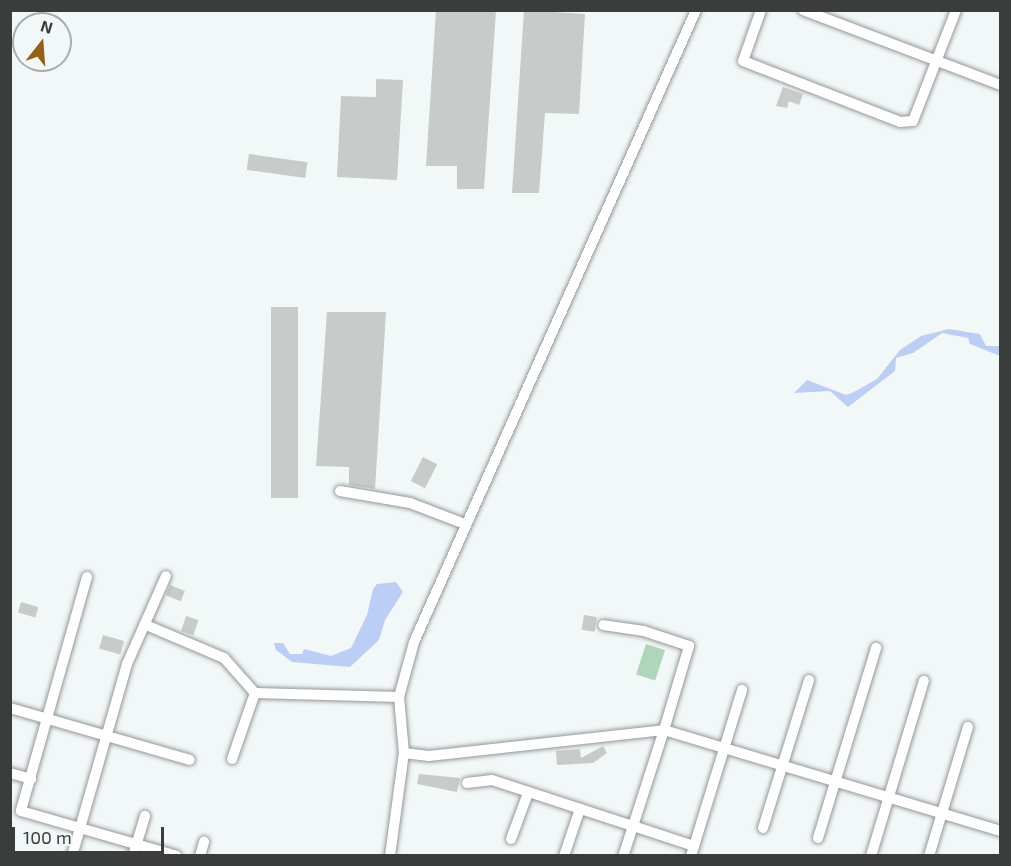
<!DOCTYPE html>
<style>
body{margin:0}
#map{position:relative;width:1011px;height:866px;overflow:hidden;background:#f2f7f8;font-family:"Exo 2",sans-serif}
div>[style]{position:absolute}
.green>*{inset:0;background:#aed6b8;transform-origin:0 0}
.water>*{inset:0;background:#bbcff6}
.building>*{inset:0;background:#c7cbca;transform-origin:0 0}
.roads{filter:drop-shadow(0 0 2px #949899) drop-shadow(0 0 2px #949899)}
.minor>*{height:10px;margin:-5px;padding:0 5px;transform-origin:5px;border-radius:5px;background:#fff}
span{translate:-50% -50%;white-space:nowrap;text-align:center;line-height:1.15;-webkit-text-stroke:4.5px #f2f7f8;paint-order:stroke}
.frame{position:absolute;inset:0;border:12px solid #3b3d3d;pointer-events:none}
.north{position:absolute;left:12px;top:12px;width:60px;height:60px;box-sizing:border-box;background:#f2f7f8;border:2px solid #a9adad;border-radius:50%;rotate:17deg;font-size:16px;font-weight:700;line-height:24px;text-align:center;color:#3b3d3d}
.north::after{content:'';display:block;margin:auto;width:21px;height:27px;background:#956015;clip-path:polygon(50% 0,100% 100%,50% 72%,0 100%)}
.scale{position:absolute;left:12px;top:827px;width:152px;height:27px;box-sizing:border-box;border:3px solid #3b3d3d;border-top:0;padding-left:8px;font-size:18px;line-height:21px;white-space:nowrap;color:#3b3d3d;-webkit-text-stroke:4px #f2f7f8;paint-order:stroke}
</style>
<div id="map">
<div class="green">
<div style="left:646px;top:644px;width:20px;height:32px;rotate:18deg"></div>
</div>
<div class="water">
<div style="clip-path:polygon(949px 329px,980px 334px,986px 346px,1000px 346px,1000px 356px,970px 344px,968px 338px,942px 333px,913px 353px,896px 358px,895px 371px,848px 407px,830px 391px,794px 393px,807px 380px,846px 395px,854px 392px,877px 379px,900px 350px,921px 336px)"></div>
<div style="clip-path:polygon(396px 582px,403px 592px,385px 620px,379px 640px,350px 667px,292px 662px,276px 650px,274px 643px,283px 643px,290px 654px,302px 654px,304px 649px,331px 656px,351px 648px,367px 615px,373px 589px,377px 584px)"></div>
</div>
<div class="building">
<div style="clip-path:polygon(436px 10px,496px 10px,484px 189px,457px 189px,457px 166px,426px 166px)"></div>
<div style="clip-path:polygon(524px 10px,585px 14px,579px 114px,545px 113px,539px 193px,512px 193px)"></div>
<div style="clip-path:polygon(376px 79px,403px 80px,397px 180px,337px 177px,341px 96px,376px 97px)"></div>
<div style="clip-path:polygon(783px 87px,803px 94px,799px 105px,789px 101px,787px 108px,776px 106px)"></div>
<div style="left:249px;top:154px;width:59px;height:16px;rotate:8deg"></div>
<div style="left:271px;top:307px;width:27px;height:191px"></div>
<div style="clip-path:polygon(327px 312px,386px 312px,375px 489px,349px 485px,349px 467px,316px 466px)"></div>
<div style="left:423px;top:457px;width:16px;height:27px;rotate:27deg"></div>
<div style="left:170px;top:585px;width:16px;height:11px;rotate:22deg"></div>
<div style="left:21px;top:602px;width:18px;height:11px;rotate:16deg"></div>
<div style="left:584px;top:615px;width:13px;height:15px;rotate:9deg"></div>
<div style="left:186px;top:616px;width:13px;height:16px;rotate:18deg"></div>
<div style="left:103px;top:635px;width:22px;height:14px;rotate:16deg"></div>
<div style="clip-path:polygon(603px 746px,607px 753px,593px 763px,557px 765px,556px 751px,580px 749px,581px 758px)"></div>
<div style="clip-path:polygon(419px 774px,460px 778px,457px 792px,417px 784px)"></div>
</div>
<div class="roads">
<div class="minor">
<div style="left:761px;top:10px;width:54px;rotate:109.4deg"></div>
<div style="left:743px;top:61px;width:168px;rotate:21.2deg"></div>
<div style="left:900px;top:122px;width:13px;rotate:-4deg"></div>
<div style="left:913px;top:121px;width:119px;rotate:-68.8deg"></div>
<div style="left:803px;top:10px;width:211px;rotate:20.8deg"></div>
<div style="left:340px;top:491px;width:71px;rotate:9.7deg"></div>
<div style="left:410px;top:503px;width:59px;rotate:20.9deg"></div>
<div style="left:87px;top:577px;width:243px;rotate:105.8deg"></div>
<div style="left:21px;top:811px;width:162px;rotate:16.1deg"></div>
<div style="left:146px;top:625px;width:85px;rotate:22.9deg"></div>
<div style="left:224px;top:658px;width:47px;rotate:48.5deg"></div>
<div style="left:255px;top:693px;width:144px;rotate:1.6deg"></div>
<div style="left:10px;top:708px;width:187px;rotate:16.1deg"></div>
<div style="left:404px;top:753px;width:25px;rotate:7deg"></div>
<div style="left:429px;top:756px;width:236px;rotate:-6.3deg"></div>
<div style="left:664px;top:730px;width:88px;rotate:-73.4deg"></div>
<div style="left:689px;top:646px;width:47px;rotate:-161.6deg"></div>
<div style="left:644px;top:631px;width:41px;rotate:-171.7deg"></div>
<div style="left:232px;top:759px;width:70px;rotate:-70.8deg"></div>
<div style="left:10px;top:773px;width:22px;rotate:16deg"></div>
<div style="left:467px;top:783px;width:25px;rotate:-7deg"></div>
<div style="left:492px;top:780px;width:148px;rotate:18.1deg"></div>
<div style="left:633px;top:826px;width:32px;rotate:108deg"></div>
<div style="left:763px;top:828px;width:155px;rotate:-72.7deg"></div>
<div style="left:818px;top:838px;width:199px;rotate:-73deg"></div>
<div style="left:511px;top:839px;width:49px;rotate:-69.7deg"></div>
<div style="left:694px;top:846px;width:64px;rotate:-161.8deg"></div>
<div style="left:633px;top:826px;width:101px;rotate:-72.1deg"></div>
<div style="left:664px;top:730px;width:351px;rotate:16.7deg"></div>
<div style="left:72px;top:856px;width:200px;rotate:-74deg"></div>
<div style="left:127px;top:664px;width:96px;rotate:-66.1deg"></div>
<div style="left:133px;top:856px;width:42px;rotate:-73.3deg"></div>
<div style="left:200px;top:856px;width:15px;rotate:-74deg"></div>
<div style="left:390px;top:856px;width:104px;rotate:-82.3deg"></div>
<div style="left:404px;top:753px;width:56px;rotate:-95.1deg"></div>
<div style="left:399px;top:697px;width:57px;rotate:-74.7deg"></div>
<div style="left:414px;top:642px;width:692px;rotate:-65.95deg"></div>
<div style="left:564px;top:856px;width:50px;rotate:-71.2deg"></div>
<div style="left:691px;top:856px;width:174px;rotate:-72.9deg"></div>
<div style="left:871px;top:856px;width:183px;rotate:-73.2deg"></div>
<div style="left:929px;top:856px;width:135px;rotate:-73.2deg"></div>
</div>
</div>
<div class="frame"></div>
<div class="north">N</div>
<div class="scale">100 m</div>
</div>
